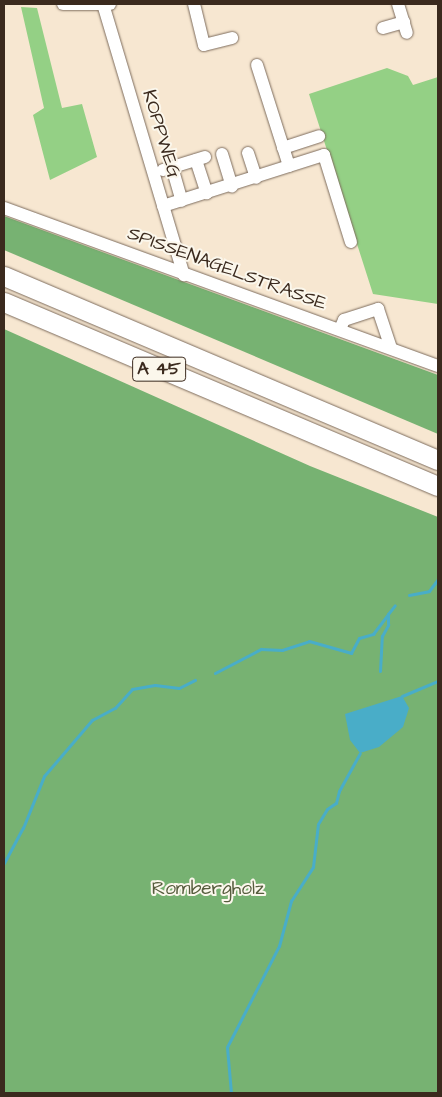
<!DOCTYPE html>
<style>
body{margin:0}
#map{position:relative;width:442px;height:1097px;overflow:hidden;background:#f7e7d1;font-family:"Architects Daughter",sans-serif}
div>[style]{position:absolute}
.green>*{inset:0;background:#94d085}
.forest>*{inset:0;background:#77b272}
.water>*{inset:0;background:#49adc8}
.stream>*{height:3px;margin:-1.5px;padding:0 1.5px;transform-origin:1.5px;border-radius:1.5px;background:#49adc8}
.roads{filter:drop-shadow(0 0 1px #7d6c5d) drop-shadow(0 0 1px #7d6c5d)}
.minor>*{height:12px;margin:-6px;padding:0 6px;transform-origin:6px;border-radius:6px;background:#fff}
.highway>*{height:19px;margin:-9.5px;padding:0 9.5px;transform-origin:9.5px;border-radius:9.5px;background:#fff}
span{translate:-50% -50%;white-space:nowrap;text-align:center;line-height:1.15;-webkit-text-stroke:4px #fbf7ec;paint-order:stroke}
.shield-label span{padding:1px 4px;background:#fbf7ec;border:1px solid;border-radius:4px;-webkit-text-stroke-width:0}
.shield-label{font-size:18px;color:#3b2a1e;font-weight:700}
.street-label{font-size:19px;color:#3b2a1e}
.park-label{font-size:19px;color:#565c3d}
.frame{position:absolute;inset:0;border:5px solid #3b2a1e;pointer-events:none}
</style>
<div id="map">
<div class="green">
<div style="clip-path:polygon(21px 7px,37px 8px,62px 108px,82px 104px,97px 157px,50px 180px,33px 115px,44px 108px)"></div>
<div style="clip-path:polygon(387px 68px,408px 76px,413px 85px,438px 77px,438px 304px,373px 294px,309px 94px)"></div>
</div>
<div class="forest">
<div style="clip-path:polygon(4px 216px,438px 375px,438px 434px,4px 250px)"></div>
<div style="clip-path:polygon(4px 329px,310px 466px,438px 517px,438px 1093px,4px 1093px)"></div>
</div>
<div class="water">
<div style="clip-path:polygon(402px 696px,409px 708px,403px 727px,379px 747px,360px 753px,350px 740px,345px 714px)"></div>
</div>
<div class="stream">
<div style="left:409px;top:595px;width:20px;rotate:-11deg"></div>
<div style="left:429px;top:591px;width:15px;rotate:-53deg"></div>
<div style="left:380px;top:671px;width:35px;rotate:-87deg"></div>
<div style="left:382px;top:636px;width:13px;rotate:-61deg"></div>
<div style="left:388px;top:625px;width:11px;rotate:-90deg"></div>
<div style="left:388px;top:614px;width:11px;rotate:-52deg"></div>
<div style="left:215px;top:673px;width:52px;rotate:-27.6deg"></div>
<div style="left:261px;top:649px;width:21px;rotate:3deg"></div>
<div style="left:282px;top:650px;width:28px;rotate:-18deg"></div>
<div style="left:309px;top:641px;width:44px;rotate:15.9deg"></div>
<div style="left:351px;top:653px;width:17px;rotate:-62deg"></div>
<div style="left:359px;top:638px;width:15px;rotate:-16deg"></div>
<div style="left:373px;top:634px;width:25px;rotate:-53deg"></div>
<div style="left:402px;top:696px;width:39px;rotate:-23deg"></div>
<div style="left:4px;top:863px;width:40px;rotate:-62deg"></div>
<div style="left:23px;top:828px;width:56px;rotate:-68deg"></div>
<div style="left:44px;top:776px;width:74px;rotate:-49.4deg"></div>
<div style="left:92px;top:720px;width:26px;rotate:-28deg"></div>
<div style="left:115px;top:708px;width:25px;rotate:-48deg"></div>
<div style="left:132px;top:689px;width:23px;rotate:-10deg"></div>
<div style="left:155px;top:685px;width:24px;rotate:7deg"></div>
<div style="left:179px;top:688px;width:18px;rotate:-27deg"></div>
<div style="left:231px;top:1093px;width:46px;rotate:-95deg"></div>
<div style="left:227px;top:1047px;width:114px;rotate:-62.8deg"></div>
<div style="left:279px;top:946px;width:47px;rotate:-75.1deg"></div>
<div style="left:291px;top:901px;width:40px;rotate:-57.1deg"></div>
<div style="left:313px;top:867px;width:43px;rotate:-83.4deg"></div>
<div style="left:318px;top:824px;width:17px;rotate:-59deg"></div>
<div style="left:327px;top:809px;width:11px;rotate:-34deg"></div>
<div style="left:336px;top:803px;width:12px;rotate:-76deg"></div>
<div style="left:339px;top:791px;width:43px;rotate:-61.1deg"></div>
</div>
<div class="roads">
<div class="minor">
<div style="left:63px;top:4px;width:47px"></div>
<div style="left:103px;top:4px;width:283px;rotate:73.4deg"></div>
<div style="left:194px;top:4px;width:42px;rotate:76.3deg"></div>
<div style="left:204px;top:45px;width:29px;rotate:-14deg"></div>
<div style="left:398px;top:4px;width:30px;rotate:73deg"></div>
<div style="left:383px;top:28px;width:22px;rotate:-16deg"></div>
<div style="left:257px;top:65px;width:106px;rotate:72.4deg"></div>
<div style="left:283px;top:148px;width:38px;rotate:-18deg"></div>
<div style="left:248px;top:153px;width:26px;rotate:72deg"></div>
<div style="left:222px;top:154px;width:34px;rotate:73deg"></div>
<div style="left:196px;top:160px;width:35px;rotate:72deg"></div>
<div style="left:172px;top:167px;width:35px;rotate:74deg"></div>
<div style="left:163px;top:170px;width:44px;rotate:-17.2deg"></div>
<div style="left:163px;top:206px;width:169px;rotate:-17.6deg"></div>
<div style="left:324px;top:155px;width:91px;rotate:72.8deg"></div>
<div style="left:4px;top:208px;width:462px;rotate:20deg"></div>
<div style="left:340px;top:329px;width:10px;rotate:-66deg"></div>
<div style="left:344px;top:320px;width:36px;rotate:-18deg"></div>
<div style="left:378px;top:309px;width:41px;rotate:71.6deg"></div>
</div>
<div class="highway">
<div style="left:4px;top:276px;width:471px;rotate:23deg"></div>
<div style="left:4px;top:302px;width:471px;rotate:23deg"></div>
</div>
</div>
<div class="shield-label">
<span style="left:159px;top:369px">A 45</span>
</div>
<div class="street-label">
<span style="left:161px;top:134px;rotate:73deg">KOPPWEG</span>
<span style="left:227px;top:269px;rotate:20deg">SPISSENAGELSTRASSE</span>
</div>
<div class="park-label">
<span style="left:208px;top:889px">Rombergholz</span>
</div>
<div class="frame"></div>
</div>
